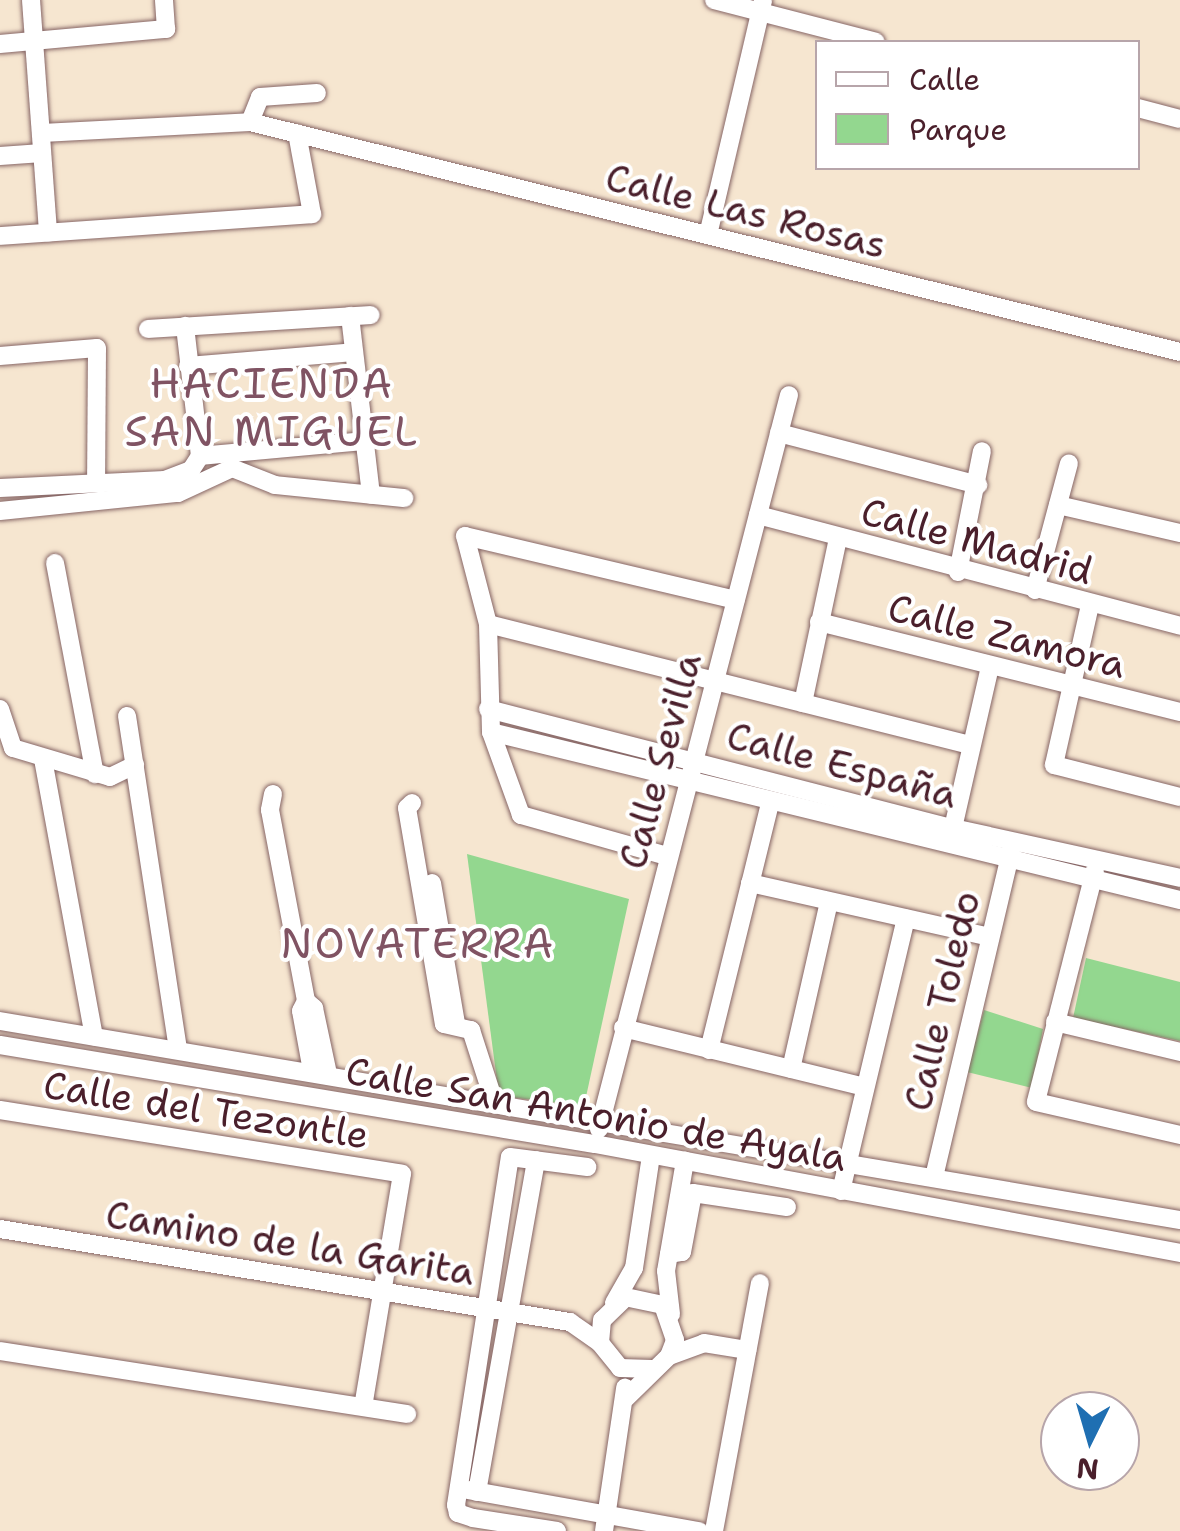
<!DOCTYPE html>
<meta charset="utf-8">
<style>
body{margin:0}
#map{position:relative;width:1180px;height:1531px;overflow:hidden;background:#f6e6d0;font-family:"Shantell Sans",sans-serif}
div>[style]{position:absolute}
.green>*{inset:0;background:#93d78f}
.roads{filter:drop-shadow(0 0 2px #866565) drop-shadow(0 0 2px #866565)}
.minor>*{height:18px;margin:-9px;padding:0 9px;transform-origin:9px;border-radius:9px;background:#fff}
span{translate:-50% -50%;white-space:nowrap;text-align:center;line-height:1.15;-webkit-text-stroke:8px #fff;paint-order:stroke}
.street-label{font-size:38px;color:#4a1f2b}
.quarter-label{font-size:42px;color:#805363;letter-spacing:2.5px}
.legend{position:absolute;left:815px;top:40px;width:325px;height:130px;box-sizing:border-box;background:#fff;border:2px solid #b7a5aa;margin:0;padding:12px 18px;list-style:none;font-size:30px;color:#4a1f2b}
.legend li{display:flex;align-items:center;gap:20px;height:50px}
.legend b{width:50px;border:2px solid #b7a5aa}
.north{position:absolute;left:1040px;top:1391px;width:100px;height:100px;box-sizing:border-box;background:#fff;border:2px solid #b7a5aa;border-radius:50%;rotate:185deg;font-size:28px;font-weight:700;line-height:40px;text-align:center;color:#4a1f2b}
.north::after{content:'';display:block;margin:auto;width:35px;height:45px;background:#1f6fb2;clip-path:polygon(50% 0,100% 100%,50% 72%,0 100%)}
</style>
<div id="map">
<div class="green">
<div style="clip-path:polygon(467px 854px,629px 899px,584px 1106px,499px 1096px)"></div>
<div style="clip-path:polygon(1086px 958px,1180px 982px,1180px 1041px,1073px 1018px)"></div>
<div style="clip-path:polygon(984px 1010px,1043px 1029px,1032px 1088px,967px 1072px)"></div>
</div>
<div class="roads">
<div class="minor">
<div style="left:31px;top:0;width:233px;rotate:85.8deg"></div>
<div style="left:714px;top:0;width:167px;rotate:14.5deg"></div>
<div style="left:0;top:44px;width:167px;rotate:-5.2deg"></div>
<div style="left:166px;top:29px;width:29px;rotate:-94deg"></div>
<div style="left:1138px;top:108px;width:43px;rotate:14.7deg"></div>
<div style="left:250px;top:122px;width:27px;rotate:-68deg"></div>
<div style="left:260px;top:97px;width:57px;rotate:-4deg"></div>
<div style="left:42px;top:133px;width:208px;rotate:-3deg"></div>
<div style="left:250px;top:122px;width:958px;rotate:13.89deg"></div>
<div style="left:0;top:156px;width:42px;rotate:-4.1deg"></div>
<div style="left:708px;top:235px;width:241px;rotate:-76.8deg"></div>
<div style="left:0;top:236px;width:313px;rotate:-4deg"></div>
<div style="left:312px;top:214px;width:82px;rotate:-100.5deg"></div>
<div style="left:350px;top:316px;width:180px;rotate:83.3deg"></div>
<div style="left:148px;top:329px;width:223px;rotate:-3.6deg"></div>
<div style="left:0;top:356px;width:97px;rotate:-4.7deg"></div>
<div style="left:97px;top:348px;width:132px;rotate:90.4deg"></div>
<div style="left:188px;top:366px;width:166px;rotate:-4.8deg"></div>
<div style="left:779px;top:433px;width:206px;rotate:14.6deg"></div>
<div style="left:200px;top:456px;width:166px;rotate:-5.2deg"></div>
<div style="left:0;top:488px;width:165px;rotate:-2.8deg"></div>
<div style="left:165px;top:480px;width:28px;rotate:-21deg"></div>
<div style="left:191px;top:470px;width:17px;rotate:-57deg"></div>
<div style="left:200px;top:456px;width:131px;rotate:-96.6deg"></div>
<div style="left:1058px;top:505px;width:125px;rotate:12.9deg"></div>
<div style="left:0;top:511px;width:179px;rotate:-5.8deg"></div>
<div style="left:178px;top:493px;width:60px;rotate:-24.8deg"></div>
<div style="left:232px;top:468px;width:46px;rotate:21.6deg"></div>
<div style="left:275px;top:485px;width:130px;rotate:5.8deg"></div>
<div style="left:758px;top:515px;width:436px;rotate:14.7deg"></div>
<div style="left:55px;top:563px;width:215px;rotate:79.3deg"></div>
<div style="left:958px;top:572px;width:123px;rotate:-78.8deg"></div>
<div style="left:1035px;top:590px;width:131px;rotate:-75deg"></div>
<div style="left:1090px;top:605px;width:164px;rotate:102.7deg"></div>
<div style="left:1054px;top:765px;width:130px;rotate:14.3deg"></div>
<div style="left:819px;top:622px;width:372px;rotate:14deg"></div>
<div style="left:488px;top:624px;width:498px;rotate:14.1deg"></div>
<div style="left:803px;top:703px;width:169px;rotate:-78deg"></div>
<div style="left:0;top:709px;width:41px;rotate:71.6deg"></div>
<div style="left:13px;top:748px;width:101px;rotate:16.6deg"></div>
<div style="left:110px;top:777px;width:28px;rotate:-26deg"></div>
<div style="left:488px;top:709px;width:480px;rotate:14.4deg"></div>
<div style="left:953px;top:828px;width:232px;rotate:12.4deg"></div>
<div style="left:127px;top:716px;width:338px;rotate:81.3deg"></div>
<div style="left:491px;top:732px;width:709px;rotate:13.7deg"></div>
<div style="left:43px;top:759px;width:282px;rotate:79.6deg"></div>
<div style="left:273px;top:794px;width:16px;rotate:101deg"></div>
<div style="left:270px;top:810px;width:194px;rotate:79.3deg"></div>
<div style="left:306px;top:1001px;width:11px;rotate:117deg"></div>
<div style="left:301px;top:1011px;width:61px;rotate:79.6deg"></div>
<div style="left:412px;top:803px;width:7px;rotate:135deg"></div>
<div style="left:407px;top:808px;width:219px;rotate:80.3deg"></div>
<div style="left:444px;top:1024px;width:28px;rotate:13deg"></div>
<div style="left:471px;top:1030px;width:75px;rotate:72.1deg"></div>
<div style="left:953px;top:828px;width:166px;rotate:-77.1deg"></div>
<div style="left:667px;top:856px;width:152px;rotate:-164.3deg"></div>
<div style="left:521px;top:815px;width:88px;rotate:-109.9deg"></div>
<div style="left:491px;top:732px;width:108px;rotate:-91.6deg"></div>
<div style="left:488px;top:624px;width:91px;rotate:-104.6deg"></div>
<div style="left:465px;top:536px;width:278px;rotate:13.3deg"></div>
<div style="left:1095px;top:870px;width:239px;rotate:104.3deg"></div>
<div style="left:1036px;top:1102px;width:148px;rotate:12.9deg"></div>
<div style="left:432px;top:883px;width:142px;rotate:80.3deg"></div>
<div style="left:750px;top:883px;width:246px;rotate:12.7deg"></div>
<div style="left:306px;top:1001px;width:11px;rotate:41deg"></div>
<div style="left:314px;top:1008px;width:67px;rotate:78deg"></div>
<div style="left:0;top:1021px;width:1197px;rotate:9.57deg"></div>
<div style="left:1055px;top:1022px;width:129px;rotate:13.5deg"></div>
<div style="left:623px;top:1028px;width:249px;rotate:13.7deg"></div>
<div style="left:0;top:1045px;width:603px;rotate:9.45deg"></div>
<div style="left:595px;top:1144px;width:595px;rotate:10.55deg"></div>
<div style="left:709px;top:1050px;width:254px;rotate:-76.1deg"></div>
<div style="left:791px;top:1069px;width:171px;rotate:-77.2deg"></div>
<div style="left:0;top:1110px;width:407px;rotate:9deg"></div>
<div style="left:402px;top:1174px;width:235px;rotate:99.5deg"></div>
<div style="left:599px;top:1129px;width:758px;rotate:-75.49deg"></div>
<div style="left:934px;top:1177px;width:334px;rotate:-76.7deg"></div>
<div style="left:841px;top:1191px;width:280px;rotate:-76.6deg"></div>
<div style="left:0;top:1229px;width:578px;rotate:9.27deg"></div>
<div style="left:570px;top:1322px;width:37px;rotate:35deg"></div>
<div style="left:669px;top:1254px;width:13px;rotate:-9deg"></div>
<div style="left:682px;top:1252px;width:60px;rotate:-79.4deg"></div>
<div style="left:693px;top:1193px;width:95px;rotate:8.5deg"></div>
<div style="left:614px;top:1303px;width:40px;rotate:-60.3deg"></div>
<div style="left:634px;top:1268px;width:114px;rotate:-81.4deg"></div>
<div style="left:671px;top:1314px;width:43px;rotate:-96.6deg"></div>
<div style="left:666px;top:1271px;width:112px;rotate:-80.2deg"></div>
<div style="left:0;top:1351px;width:412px;rotate:8.8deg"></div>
<div style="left:669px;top:1356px;width:37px;rotate:-20deg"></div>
<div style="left:704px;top:1343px;width:44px;rotate:9.2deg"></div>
<div style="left:626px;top:1398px;width:60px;rotate:-44.3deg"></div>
<div style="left:669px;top:1356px;width:17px;rotate:-69deg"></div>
<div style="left:675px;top:1340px;width:37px;rotate:-109deg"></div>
<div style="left:663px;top:1305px;width:38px;rotate:-168deg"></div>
<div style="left:626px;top:1297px;width:33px;rotate:136deg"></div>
<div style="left:602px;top:1320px;width:23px;rotate:95deg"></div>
<div style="left:600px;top:1343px;width:32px;rotate:51deg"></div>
<div style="left:620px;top:1368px;width:32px;rotate:2deg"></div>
<div style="left:468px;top:1490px;width:235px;rotate:10.1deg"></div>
<div style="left:477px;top:1492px;width:337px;rotate:-79.9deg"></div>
<div style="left:557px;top:1531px;width:85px;rotate:-171.2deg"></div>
<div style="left:473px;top:1518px;width:16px;rotate:-162deg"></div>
<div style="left:458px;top:1513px;width:8px;rotate:-104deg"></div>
<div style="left:456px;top:1505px;width:352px;rotate:-81.2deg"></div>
<div style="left:510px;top:1157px;width:78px;rotate:7.4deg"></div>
<div style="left:604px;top:1531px;width:145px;rotate:-81.6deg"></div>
<div style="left:714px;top:1531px;width:252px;rotate:-79.5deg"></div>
</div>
</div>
<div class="street-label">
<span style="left:746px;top:211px;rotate:14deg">Calle Las Rosas</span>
<span style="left:977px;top:541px;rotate:15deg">Calle Madrid</span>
<span style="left:1007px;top:636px;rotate:14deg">Calle Zamora</span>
<span style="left:660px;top:761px;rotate:-75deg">Calle Sevilla</span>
<span style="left:842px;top:765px;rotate:15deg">Calle España</span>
<span style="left:942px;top:1001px;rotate:-77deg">Calle Toledo</span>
<span style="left:206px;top:1110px;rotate:9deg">Calle del Tezontle</span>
<span style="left:596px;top:1114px;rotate:10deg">Calle San Antonio de Ayala</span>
<span style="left:290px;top:1243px;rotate:9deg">Camino de la Garita</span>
</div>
<div class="quarter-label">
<span style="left:272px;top:407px">HACIENDA<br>SAN MIGUEL</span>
<span style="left:418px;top:943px">NOVATERRA</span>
</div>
<ul class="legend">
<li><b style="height:12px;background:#fff"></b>Calle</li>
<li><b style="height:28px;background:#93d78f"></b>Parque</li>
</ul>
<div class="north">N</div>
</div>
